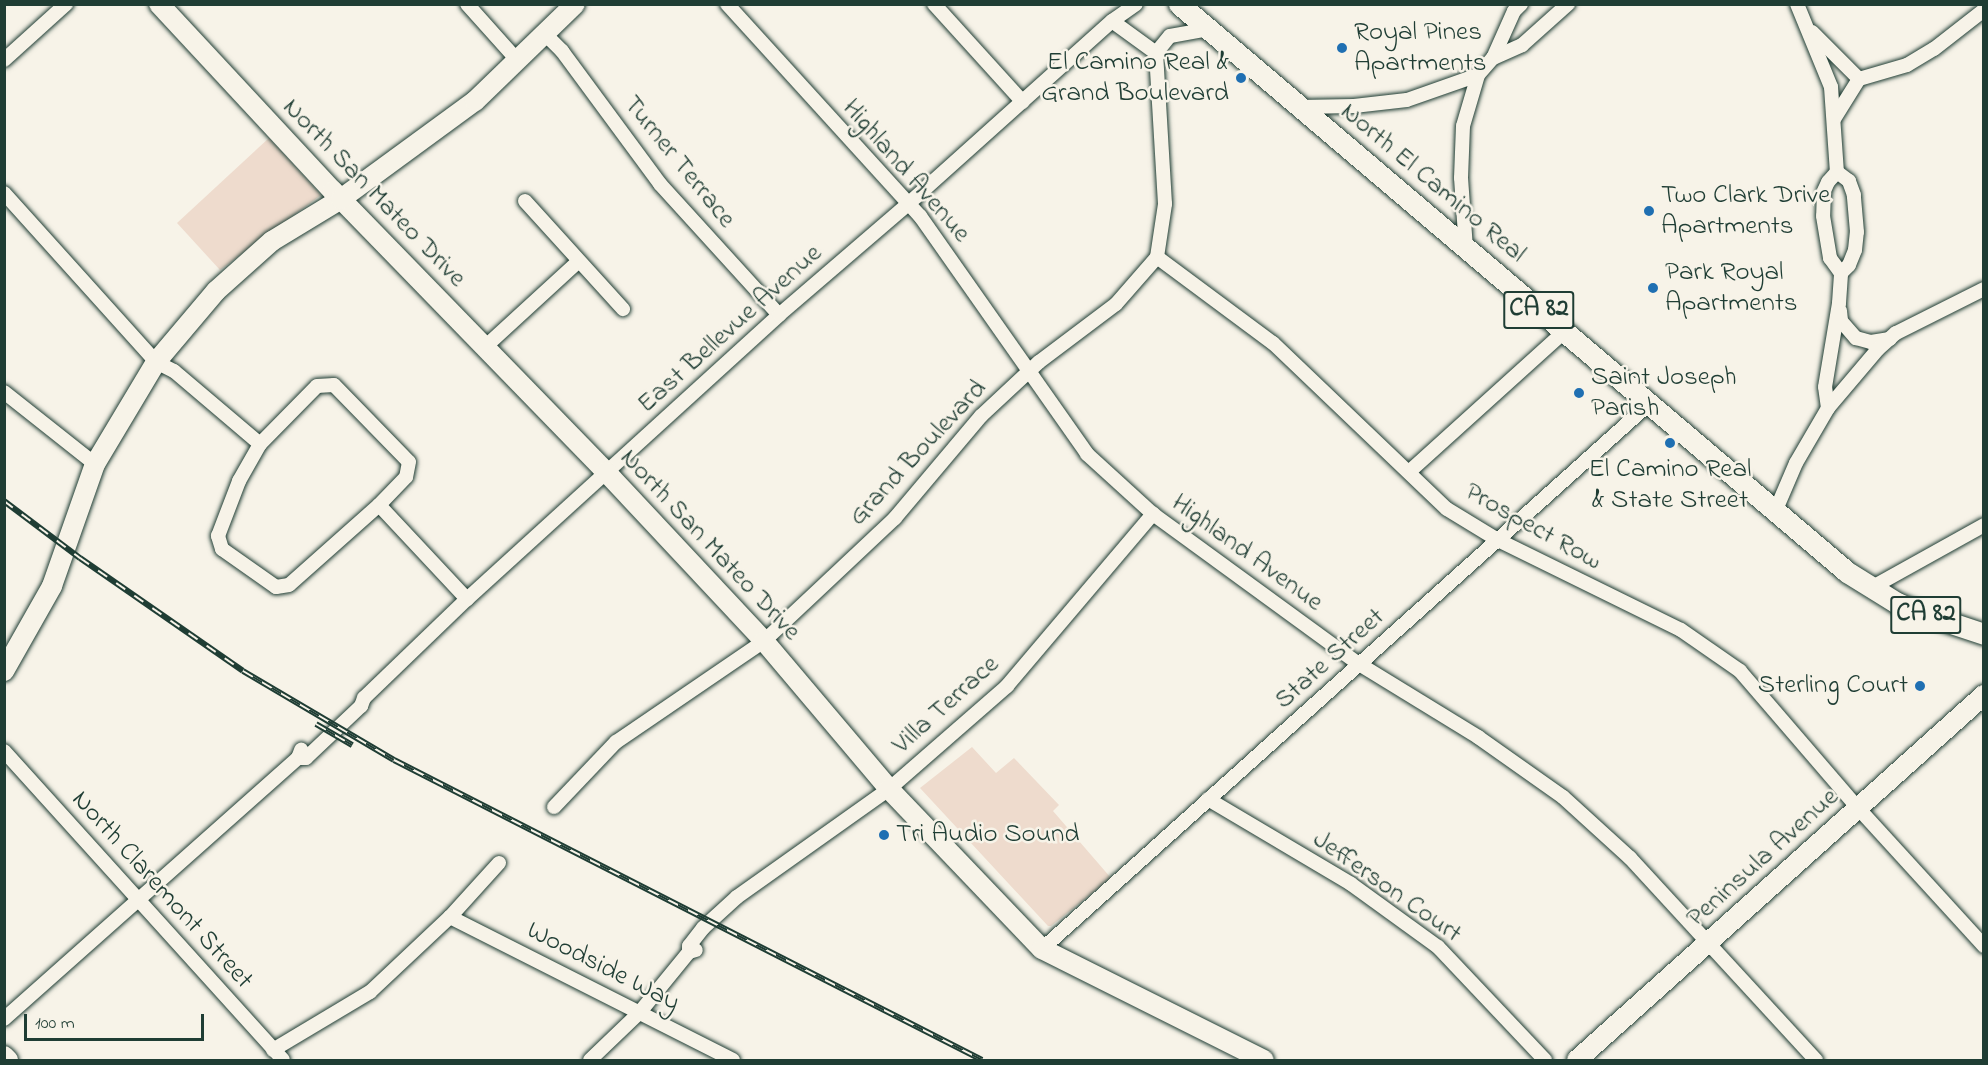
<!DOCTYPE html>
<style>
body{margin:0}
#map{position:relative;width:1988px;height:1065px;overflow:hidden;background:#f7f3e8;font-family:"Indie Flower",sans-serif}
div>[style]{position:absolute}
.built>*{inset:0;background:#eedbcd}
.roads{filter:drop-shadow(0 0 2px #1f3d34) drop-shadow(0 0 2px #1f3d34)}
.street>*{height:14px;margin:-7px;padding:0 7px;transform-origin:7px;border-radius:7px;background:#f7f3e8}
.secondary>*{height:20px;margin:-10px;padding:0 10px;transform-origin:10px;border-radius:10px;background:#f7f3e8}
.primary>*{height:21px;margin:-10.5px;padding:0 10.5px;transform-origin:10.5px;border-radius:10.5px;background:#f7f3e8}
.rail>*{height:6px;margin-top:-3px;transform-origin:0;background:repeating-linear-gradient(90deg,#f7f3e8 0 11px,#1f3d34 0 22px);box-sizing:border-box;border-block:2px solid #1f3d34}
.dots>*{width:16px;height:16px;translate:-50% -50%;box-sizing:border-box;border:3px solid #f7f3e8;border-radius:50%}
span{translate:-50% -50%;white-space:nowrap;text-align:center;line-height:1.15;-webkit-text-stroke:5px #f7f3e8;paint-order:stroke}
.shield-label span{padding:2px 4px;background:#f7f3e8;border:2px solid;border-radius:4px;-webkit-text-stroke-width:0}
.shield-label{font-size:26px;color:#1f3d34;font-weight:700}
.poi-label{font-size:27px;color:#1f3d34}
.left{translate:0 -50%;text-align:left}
.right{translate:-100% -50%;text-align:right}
.street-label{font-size:27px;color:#1f3d34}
.frame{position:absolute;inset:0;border:6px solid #1f3d34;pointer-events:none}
.scale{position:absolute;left:24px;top:1014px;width:180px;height:27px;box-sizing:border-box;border:3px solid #1f3d34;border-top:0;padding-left:8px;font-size:18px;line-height:21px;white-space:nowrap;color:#1f3d34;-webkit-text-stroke:4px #f7f3e8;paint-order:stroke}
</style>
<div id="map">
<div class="built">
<div style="clip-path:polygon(269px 138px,321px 195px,220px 270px,177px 223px)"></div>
<div style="clip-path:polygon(972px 747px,996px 773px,1014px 758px,1059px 805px,1053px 811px,1111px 878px,1051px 926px,1048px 926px,920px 788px)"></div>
</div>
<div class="roads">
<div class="street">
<div style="left:467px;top:4px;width:76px;rotate:48.2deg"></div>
<div style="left:727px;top:4px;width:287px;rotate:47.7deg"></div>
<div style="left:920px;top:216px;width:291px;rotate:54.9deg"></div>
<div style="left:1087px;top:454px;width:89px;rotate:42.3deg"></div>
<div style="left:1153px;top:514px;width:255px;rotate:36.1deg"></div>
<div style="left:1359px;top:664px;width:140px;rotate:31.5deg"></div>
<div style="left:1478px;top:737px;width:104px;rotate:35.2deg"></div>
<div style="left:1563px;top:797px;width:91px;rotate:42.3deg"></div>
<div style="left:1630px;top:858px;width:275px;rotate:47.4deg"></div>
<div style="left:934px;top:4px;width:132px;rotate:47.8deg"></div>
<div style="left:1797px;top:4px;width:90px;rotate:67.7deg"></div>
<div style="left:1831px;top:87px;width:85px;rotate:86deg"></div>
<div style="left:1837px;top:172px;width:13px;rotate:132deg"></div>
<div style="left:1828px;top:182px;width:10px;rotate:114deg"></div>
<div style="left:1824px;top:191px;width:25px;rotate:92deg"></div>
<div style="left:1823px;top:216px;width:43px;rotate:80.5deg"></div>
<div style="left:1830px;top:258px;width:19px;rotate:54deg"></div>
<div style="left:1812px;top:32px;width:66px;rotate:45deg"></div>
<div style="left:546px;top:35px;width:23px;rotate:45deg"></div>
<div style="left:562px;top:51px;width:165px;rotate:53.6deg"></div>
<div style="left:660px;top:184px;width:177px;rotate:47.7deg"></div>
<div style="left:1156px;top:53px;width:22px;rotate:-51deg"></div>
<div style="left:1170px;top:36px;width:39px;rotate:-10deg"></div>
<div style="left:1493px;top:58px;width:51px;rotate:-65.9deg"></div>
<div style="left:1514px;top:11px;width:10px;rotate:-45deg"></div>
<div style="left:4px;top:60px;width:84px;rotate:-42.1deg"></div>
<div style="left:1299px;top:107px;width:55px;rotate:-1deg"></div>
<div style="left:1354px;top:106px;width:53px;rotate:-6.5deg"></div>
<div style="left:1407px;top:100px;width:75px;rotate:-19.4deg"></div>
<div style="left:1834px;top:119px;width:47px;rotate:-58deg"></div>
<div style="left:1859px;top:79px;width:50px;rotate:-16.3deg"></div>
<div style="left:1907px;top:65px;width:31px;rotate:-31deg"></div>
<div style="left:1934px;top:49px;width:63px;rotate:-38deg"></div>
<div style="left:4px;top:193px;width:227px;rotate:48deg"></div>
<div style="left:156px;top:362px;width:20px;rotate:27deg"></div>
<div style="left:174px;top:371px;width:113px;rotate:40.3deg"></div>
<div style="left:525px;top:201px;width:146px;rotate:47.8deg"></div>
<div style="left:1466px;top:249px;width:71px;rotate:-94deg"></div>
<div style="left:1461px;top:178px;width:52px;rotate:-87.8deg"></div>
<div style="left:1463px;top:126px;width:53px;rotate:-73.6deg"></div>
<div style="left:1478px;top:75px;width:23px;rotate:-49deg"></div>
<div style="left:1493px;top:58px;width:32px;rotate:-24deg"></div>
<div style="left:1522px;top:45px;width:62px;rotate:-41.7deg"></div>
<div style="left:1157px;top:257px;width:144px;rotate:36.6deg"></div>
<div style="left:1273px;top:343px;width:240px;rotate:43.7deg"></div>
<div style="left:1447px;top:509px;width:60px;rotate:31.3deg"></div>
<div style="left:1498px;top:540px;width:204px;rotate:26.2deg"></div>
<div style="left:1681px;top:630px;width:72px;rotate:34.8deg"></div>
<div style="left:1740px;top:671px;width:181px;rotate:49.3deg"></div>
<div style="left:1858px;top:808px;width:187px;rotate:47.6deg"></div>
<div style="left:1840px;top:311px;width:10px;rotate:84deg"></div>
<div style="left:1841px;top:321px;width:23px;rotate:49deg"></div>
<div style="left:1856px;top:338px;width:16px;rotate:15deg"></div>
<div style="left:1871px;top:342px;width:19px;rotate:-9deg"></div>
<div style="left:485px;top:347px;width:127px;rotate:-42.5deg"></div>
<div style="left:334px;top:385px;width:107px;rotate:45.8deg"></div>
<div style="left:409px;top:462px;width:15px;rotate:101deg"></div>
<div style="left:406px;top:477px;width:39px;rotate:134deg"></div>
<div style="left:379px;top:505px;width:120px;rotate:138.4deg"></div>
<div style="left:289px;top:585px;width:13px;rotate:171deg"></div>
<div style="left:276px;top:587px;width:66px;rotate:-144.9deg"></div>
<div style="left:222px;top:549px;width:14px;rotate:-107deg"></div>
<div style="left:218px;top:536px;width:59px;rotate:-69.1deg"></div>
<div style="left:239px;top:481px;width:43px;rotate:-60.4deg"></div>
<div style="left:260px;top:444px;width:81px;rotate:-45.5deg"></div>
<div style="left:317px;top:386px;width:17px;rotate:-3deg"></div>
<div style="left:4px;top:392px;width:116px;rotate:38.4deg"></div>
<div style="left:1828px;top:408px;width:21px;rotate:-98deg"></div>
<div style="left:1825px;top:387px;width:85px;rotate:-80.5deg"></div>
<div style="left:1839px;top:303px;width:30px;rotate:-86deg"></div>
<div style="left:1841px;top:273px;width:11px;rotate:-45deg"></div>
<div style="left:1849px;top:265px;width:16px;rotate:-68deg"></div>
<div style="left:1855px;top:250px;width:18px;rotate:-84deg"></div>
<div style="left:1857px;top:232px;width:37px;rotate:-95deg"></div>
<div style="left:1854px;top:195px;width:15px;rotate:-110deg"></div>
<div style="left:1849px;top:181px;width:15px;rotate:-143deg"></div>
<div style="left:1410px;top:471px;width:207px;rotate:-42.1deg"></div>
<div style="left:379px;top:505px;width:129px;rotate:46.9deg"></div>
<div style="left:1775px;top:512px;width:53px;rotate:-66.8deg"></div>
<div style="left:1796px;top:463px;width:64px;rotate:-59.8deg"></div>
<div style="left:1828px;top:408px;width:77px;rotate:-49.7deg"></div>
<div style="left:1878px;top:349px;width:24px;rotate:-42deg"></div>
<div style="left:1896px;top:333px;width:98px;rotate:-26.6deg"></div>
<div style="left:1871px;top:588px;width:129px;rotate:-29.1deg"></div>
<div style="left:4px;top:751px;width:416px;rotate:47.9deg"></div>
<div style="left:298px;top:758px;width:8px"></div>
<div style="left:306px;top:758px;width:76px;rotate:-43.4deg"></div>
<div style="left:361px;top:706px;width:9px;rotate:-69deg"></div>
<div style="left:364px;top:698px;width:143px;rotate:-43.9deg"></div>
<div style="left:467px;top:599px;width:422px;rotate:-42.3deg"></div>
<div style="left:779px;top:315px;width:170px;rotate:-40.7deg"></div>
<div style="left:908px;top:204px;width:274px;rotate:-41.9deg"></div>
<div style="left:1112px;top:21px;width:29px;rotate:-35deg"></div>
<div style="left:1208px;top:799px;width:166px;rotate:30.7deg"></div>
<div style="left:1351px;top:884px;width:107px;rotate:35.9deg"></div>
<div style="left:1438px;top:947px;width:156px;rotate:46.6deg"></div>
<div style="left:554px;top:807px;width:90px;rotate:-46.4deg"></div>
<div style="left:616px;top:742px;width:179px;rotate:-34.3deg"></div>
<div style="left:764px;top:641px;width:180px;rotate:-43.2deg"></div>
<div style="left:895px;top:518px;width:133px;rotate:-49.9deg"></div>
<div style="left:981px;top:416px;width:79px;rotate:-43deg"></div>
<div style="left:1039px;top:362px;width:96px;rotate:-37deg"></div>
<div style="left:1116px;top:304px;width:62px;rotate:-48.9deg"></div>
<div style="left:1157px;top:257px;width:54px;rotate:-81.4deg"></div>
<div style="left:1165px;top:204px;width:151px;rotate:-93.4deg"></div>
<div style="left:1156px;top:53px;width:54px;rotate:-144deg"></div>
<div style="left:450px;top:917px;width:317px;rotate:26.8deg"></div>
<div style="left:1042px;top:949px;width:816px;rotate:-41.92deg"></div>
<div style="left:689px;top:952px;width:6px;rotate:-90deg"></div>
<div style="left:689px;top:946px;width:23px;rotate:-52deg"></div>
<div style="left:703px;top:928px;width:46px;rotate:-42.4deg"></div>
<div style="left:737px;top:897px;width:186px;rotate:-35.4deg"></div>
<div style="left:889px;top:789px;width:157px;rotate:-41.1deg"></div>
<div style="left:1007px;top:686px;width:226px;rotate:-49.7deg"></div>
<div style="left:4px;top:1019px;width:393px;rotate:-41.6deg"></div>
<div style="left:298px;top:758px;width:9px;rotate:-69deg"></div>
<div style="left:273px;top:1050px;width:113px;rotate:-30.9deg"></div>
<div style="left:370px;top:992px;width:110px;rotate:-43.2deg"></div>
<div style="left:450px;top:917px;width:73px;rotate:-47.8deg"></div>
<div style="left:590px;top:1060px;width:69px;rotate:-43.8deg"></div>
<div style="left:640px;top:1012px;width:77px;rotate:-50.8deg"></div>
<div style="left:689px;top:952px;width:7px;rotate:-16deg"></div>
</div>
<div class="secondary">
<div style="left:159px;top:4px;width:255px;rotate:47.1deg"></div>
<div style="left:333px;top:191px;width:392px;rotate:45.8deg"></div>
<div style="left:606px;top:472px;width:231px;rotate:46.9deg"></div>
<div style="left:764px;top:641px;width:194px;rotate:49.8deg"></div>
<div style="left:889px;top:789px;width:221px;rotate:46.3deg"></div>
<div style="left:1042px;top:949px;width:248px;rotate:26.6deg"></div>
<div style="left:4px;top:671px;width:98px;rotate:-60.5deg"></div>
<div style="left:52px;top:586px;width:129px;rotate:-70.6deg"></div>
<div style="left:95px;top:464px;width:119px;rotate:-59.1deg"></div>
<div style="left:156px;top:362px;width:93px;rotate:-49.8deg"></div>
<div style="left:216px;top:291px;width:75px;rotate:-41.8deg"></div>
<div style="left:272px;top:241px;width:81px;rotate:-31.3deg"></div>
<div style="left:341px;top:199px;width:166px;rotate:-36.2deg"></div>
<div style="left:475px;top:101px;width:139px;rotate:-44.1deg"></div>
<div style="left:4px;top:1056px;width:6px;rotate:45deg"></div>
<div style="left:1577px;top:1060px;width:547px;rotate:-41.89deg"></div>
</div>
<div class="primary">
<div style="left:1179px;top:4px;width:877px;rotate:40.37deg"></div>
<div style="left:1847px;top:572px;width:59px;rotate:31.8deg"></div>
<div style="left:1897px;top:603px;width:29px;rotate:22deg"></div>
<div style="left:1924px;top:614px;width:63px;rotate:18.4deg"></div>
</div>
</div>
<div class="rail">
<div style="left:4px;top:501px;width:95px;rotate:36.9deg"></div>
<div style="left:80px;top:558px;width:198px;rotate:34.7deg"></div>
<div style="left:243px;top:671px;width:175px;rotate:30.5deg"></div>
<div style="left:394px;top:760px;width:660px;rotate:27.03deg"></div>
<div style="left:316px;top:724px;width:42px;rotate:30.3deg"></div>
</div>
<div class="dots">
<div style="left:1342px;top:48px;background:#1f6fb2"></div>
<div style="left:1241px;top:78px;background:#1f6fb2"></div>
<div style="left:1649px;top:211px;background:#1f6fb2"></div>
<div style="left:1653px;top:288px;background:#1f6fb2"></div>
<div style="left:1579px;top:393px;background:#1f6fb2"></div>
<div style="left:1670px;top:443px;background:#1f6fb2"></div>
<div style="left:1920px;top:686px;background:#1f6fb2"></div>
<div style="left:884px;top:835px;background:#1f6fb2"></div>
</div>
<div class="shield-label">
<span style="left:1539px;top:310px">CA 82</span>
<span style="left:1926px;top:615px">CA 82</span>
</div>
<div class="poi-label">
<span class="left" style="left:1354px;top:48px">Royal Pines<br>Apartments</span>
<span class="right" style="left:1229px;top:78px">El Camino Real &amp;<br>Grand Boulevard</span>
<span class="left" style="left:1661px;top:211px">Two Clark Drive<br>Apartments</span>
<span class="left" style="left:1665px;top:288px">Park Royal<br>Apartments</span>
<span class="left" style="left:1591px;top:393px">Saint Joseph<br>Parish</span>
<span style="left:1670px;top:485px">El Camino Real<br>&amp; State Street</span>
<span class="right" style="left:1908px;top:686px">Sterling Court</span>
<span class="left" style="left:896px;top:835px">Tri Audio Sound</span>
</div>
<div class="street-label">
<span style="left:679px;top:162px;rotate:51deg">Turner Terrace</span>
<span style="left:906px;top:171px;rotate:49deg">Highland Avenue</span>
<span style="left:1433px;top:183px;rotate:40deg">North El Camino Real</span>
<span style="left:374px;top:193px;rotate:46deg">North San Mateo Drive</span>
<span style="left:730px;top:329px;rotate:-42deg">East Bellevue Avenue</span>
<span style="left:918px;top:453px;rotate:-47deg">Grand Boulevard</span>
<span style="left:1533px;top:527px;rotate:29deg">Prospect Row</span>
<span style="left:710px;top:545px;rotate:47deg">North San Mateo Drive</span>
<span style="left:1247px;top:553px;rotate:36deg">Highland Avenue</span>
<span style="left:1330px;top:659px;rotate:-42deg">State Street</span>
<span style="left:946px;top:705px;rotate:-42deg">Villa Terrace</span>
<span style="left:1763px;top:858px;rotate:-42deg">Peninsula Avenue</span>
<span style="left:1387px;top:887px;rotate:35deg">Jefferson Court</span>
<span style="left:162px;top:890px;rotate:48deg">North Claremont Street</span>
<span style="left:603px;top:967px;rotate:27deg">Woodside Way</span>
</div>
<div class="frame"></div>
<div class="scale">100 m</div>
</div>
